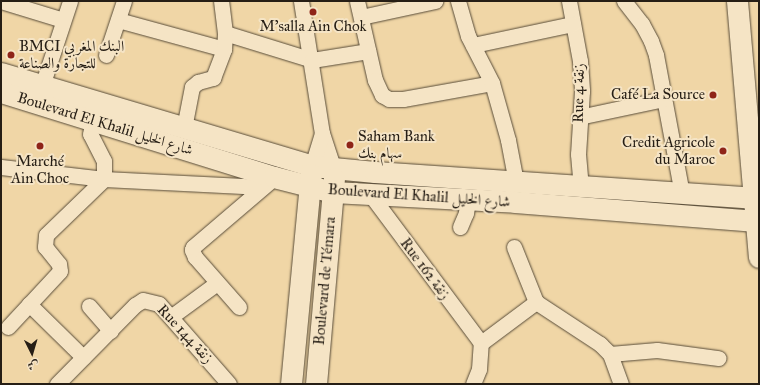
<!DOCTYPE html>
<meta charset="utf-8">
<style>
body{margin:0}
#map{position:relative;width:760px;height:385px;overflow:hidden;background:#f0d6a6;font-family:"IM FELL Great Primer",Amiri,serif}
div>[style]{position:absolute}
.roads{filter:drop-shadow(0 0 1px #584c39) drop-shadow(0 0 1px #584c39)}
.street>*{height:15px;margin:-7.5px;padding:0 7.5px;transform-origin:7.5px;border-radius:7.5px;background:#f5e4c5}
.secondary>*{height:21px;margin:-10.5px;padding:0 10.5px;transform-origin:10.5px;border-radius:10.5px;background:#f5e4c5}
.dots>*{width:11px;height:11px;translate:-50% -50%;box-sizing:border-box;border:2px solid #f5e4c5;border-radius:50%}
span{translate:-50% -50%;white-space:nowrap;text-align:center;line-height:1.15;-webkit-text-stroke:4px #f5e4c5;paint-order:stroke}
.poi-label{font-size:15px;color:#261e15}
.left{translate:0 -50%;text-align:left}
.right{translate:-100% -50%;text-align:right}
.street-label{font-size:15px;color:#261e15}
.frame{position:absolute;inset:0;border:2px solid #261e15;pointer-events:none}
.north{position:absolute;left:12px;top:333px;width:40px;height:40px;-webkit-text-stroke:3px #f5e4c5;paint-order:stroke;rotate:175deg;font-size:11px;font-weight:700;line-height:16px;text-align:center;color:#261e15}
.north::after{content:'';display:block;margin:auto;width:14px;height:18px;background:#261e15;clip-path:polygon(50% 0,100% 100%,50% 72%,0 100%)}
</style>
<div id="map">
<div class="roads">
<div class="street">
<div style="left:1px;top:1px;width:65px;rotate:17deg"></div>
<div style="left:301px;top:1px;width:134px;rotate:81deg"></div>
<div style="left:322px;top:133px;width:38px;rotate:72deg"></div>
<div style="left:357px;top:1px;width:81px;rotate:77.2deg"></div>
<div style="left:375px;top:80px;width:17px;rotate:65deg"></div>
<div style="left:382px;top:95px;width:8px;rotate:30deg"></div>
<div style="left:389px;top:99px;width:14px"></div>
<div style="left:403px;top:99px;width:90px;rotate:-10.2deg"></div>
<div style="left:458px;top:1px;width:36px;rotate:74deg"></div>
<div style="left:468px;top:36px;width:53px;rotate:62.9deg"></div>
<div style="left:492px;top:83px;width:59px;rotate:74.3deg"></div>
<div style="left:508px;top:140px;width:43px;rotate:79.2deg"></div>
<div style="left:569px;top:1px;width:61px;rotate:79.6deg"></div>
<div style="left:580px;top:61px;width:30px;rotate:86deg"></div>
<div style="left:582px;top:91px;width:63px;rotate:93.6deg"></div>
<div style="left:578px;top:154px;width:33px;rotate:85deg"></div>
<div style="left:624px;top:1px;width:29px;rotate:52deg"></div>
<div style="left:642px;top:24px;width:19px;rotate:62deg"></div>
<div style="left:651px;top:41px;width:15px;rotate:70deg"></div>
<div style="left:656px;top:55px;width:141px;rotate:79.4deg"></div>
<div style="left:361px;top:17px;width:76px;rotate:-12.2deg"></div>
<div style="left:118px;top:20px;width:110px;rotate:15.3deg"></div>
<div style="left:225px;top:33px;width:91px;rotate:17.2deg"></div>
<div style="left:312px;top:60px;width:57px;rotate:-9.1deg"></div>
<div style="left:473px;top:45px;width:102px;rotate:-11.9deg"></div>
<div style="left:106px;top:55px;width:57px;rotate:-71.6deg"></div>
<div style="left:39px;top:95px;width:99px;rotate:-71.7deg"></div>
<div style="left:579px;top:117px;width:87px;rotate:-12deg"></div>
<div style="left:184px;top:128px;width:42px;rotate:-79deg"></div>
<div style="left:192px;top:87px;width:8px;rotate:-40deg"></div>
<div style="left:198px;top:82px;width:16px;rotate:-15deg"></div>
<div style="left:213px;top:78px;width:31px;rotate:-69deg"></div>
<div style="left:224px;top:49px;width:16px;rotate:-86deg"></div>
<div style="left:225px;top:33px;width:32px;rotate:-97deg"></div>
<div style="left:312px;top:166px;width:34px;rotate:-73deg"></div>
<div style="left:1px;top:167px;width:104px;rotate:6.6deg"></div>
<div style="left:104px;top:179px;width:159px;rotate:2.9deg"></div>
<div style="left:370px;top:194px;width:186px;rotate:53.3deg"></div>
<div style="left:460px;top:227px;width:15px;rotate:-67deg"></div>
<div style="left:466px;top:213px;width:13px;rotate:-81deg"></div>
<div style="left:514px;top:247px;width:59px;rotate:68.2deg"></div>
<div style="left:536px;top:302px;width:77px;rotate:33.3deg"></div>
<div style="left:600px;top:344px;width:14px;rotate:45deg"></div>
<div style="left:610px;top:354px;width:32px;rotate:70deg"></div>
<div style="left:29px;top:304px;width:76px;rotate:44.5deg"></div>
<div style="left:89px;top:306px;width:33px;rotate:49deg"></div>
<div style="left:239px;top:307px;width:67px;rotate:-131.3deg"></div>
<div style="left:195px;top:257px;width:8px;rotate:-113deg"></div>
<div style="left:192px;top:250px;width:3px;rotate:-72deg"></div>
<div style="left:193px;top:247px;width:99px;rotate:-40.5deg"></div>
<div style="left:172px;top:316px;width:56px;rotate:-36.3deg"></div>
<div style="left:8px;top:327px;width:76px;rotate:-47.1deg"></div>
<div style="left:60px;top:271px;width:7px;rotate:-98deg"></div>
<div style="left:59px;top:264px;width:22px;rotate:-129deg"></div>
<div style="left:45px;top:247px;width:12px;rotate:-85deg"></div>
<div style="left:46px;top:235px;width:81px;rotate:-44deg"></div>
<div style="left:104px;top:179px;width:18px;rotate:-90deg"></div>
<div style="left:104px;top:161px;width:30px;rotate:-117deg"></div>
<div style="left:90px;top:134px;width:14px;rotate:-78deg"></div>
<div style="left:481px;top:343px;width:69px;rotate:-36.7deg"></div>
<div style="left:610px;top:354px;width:47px;rotate:-4.9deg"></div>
<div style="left:657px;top:350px;width:62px;rotate:7.5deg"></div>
<div style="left:57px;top:384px;width:111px;rotate:-45.4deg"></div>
<div style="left:135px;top:305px;width:9px;rotate:-32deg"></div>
<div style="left:143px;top:300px;width:16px;rotate:14deg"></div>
<div style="left:159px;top:304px;width:106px;rotate:48.8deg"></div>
<div style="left:473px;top:384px;width:16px;rotate:-68deg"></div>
<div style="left:479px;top:369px;width:26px;rotate:-86deg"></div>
</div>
<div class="secondary">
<div style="left:737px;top:1px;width:257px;rotate:85.1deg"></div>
<div style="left:1px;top:73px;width:325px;rotate:16.6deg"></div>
<div style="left:312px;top:166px;width:63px;rotate:5.4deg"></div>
<div style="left:375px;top:172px;width:379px;rotate:3.9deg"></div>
<div style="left:1px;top:92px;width:286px;rotate:17.3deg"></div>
<div style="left:274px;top:177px;width:61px;rotate:14.3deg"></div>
<div style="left:333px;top:192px;width:182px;rotate:3.1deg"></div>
<div style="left:515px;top:202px;width:242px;rotate:4.5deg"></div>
<div style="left:291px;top:384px;width:211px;rotate:-84.6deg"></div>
<div style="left:316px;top:384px;width:206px;rotate:-85deg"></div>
</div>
</div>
<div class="dots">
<div style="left:313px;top:12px;background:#8f2418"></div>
<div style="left:11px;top:55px;background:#8f2418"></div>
<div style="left:713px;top:95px;background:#8f2418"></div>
<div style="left:350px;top:145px;background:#8f2418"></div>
<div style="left:40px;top:146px;background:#8f2418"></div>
<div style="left:723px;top:151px;background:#8f2418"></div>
</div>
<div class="poi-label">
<span style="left:313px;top:27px">M'salla Ain Chok</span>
<span class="left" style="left:19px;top:55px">BMCI البنك المغربي<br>للتجارة والصناعة</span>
<span class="right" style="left:705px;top:95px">Café La Source</span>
<span class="left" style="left:358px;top:145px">Saham Bank<br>سهام بنك</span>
<span class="right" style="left:715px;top:151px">Credit Agricole<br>du Maroc</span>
<span style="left:40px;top:170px">Marché<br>Ain Choc</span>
</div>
<div class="street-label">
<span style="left:579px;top:93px;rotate:-89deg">Rue 4 زنقة</span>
<span style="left:105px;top:124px;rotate:17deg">Boulevard El Khalil شارع الخليل</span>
<span style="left:419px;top:196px;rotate:4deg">Boulevard El Khalil شارع الخليل</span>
<span style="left:425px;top:269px;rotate:53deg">Rue 162 زنقة</span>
<span style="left:325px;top:281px;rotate:-85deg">Boulevard de Témara</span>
<span style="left:185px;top:334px;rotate:47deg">Rue 144 زنقة</span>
</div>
<div class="frame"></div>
<div class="north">ش</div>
</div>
